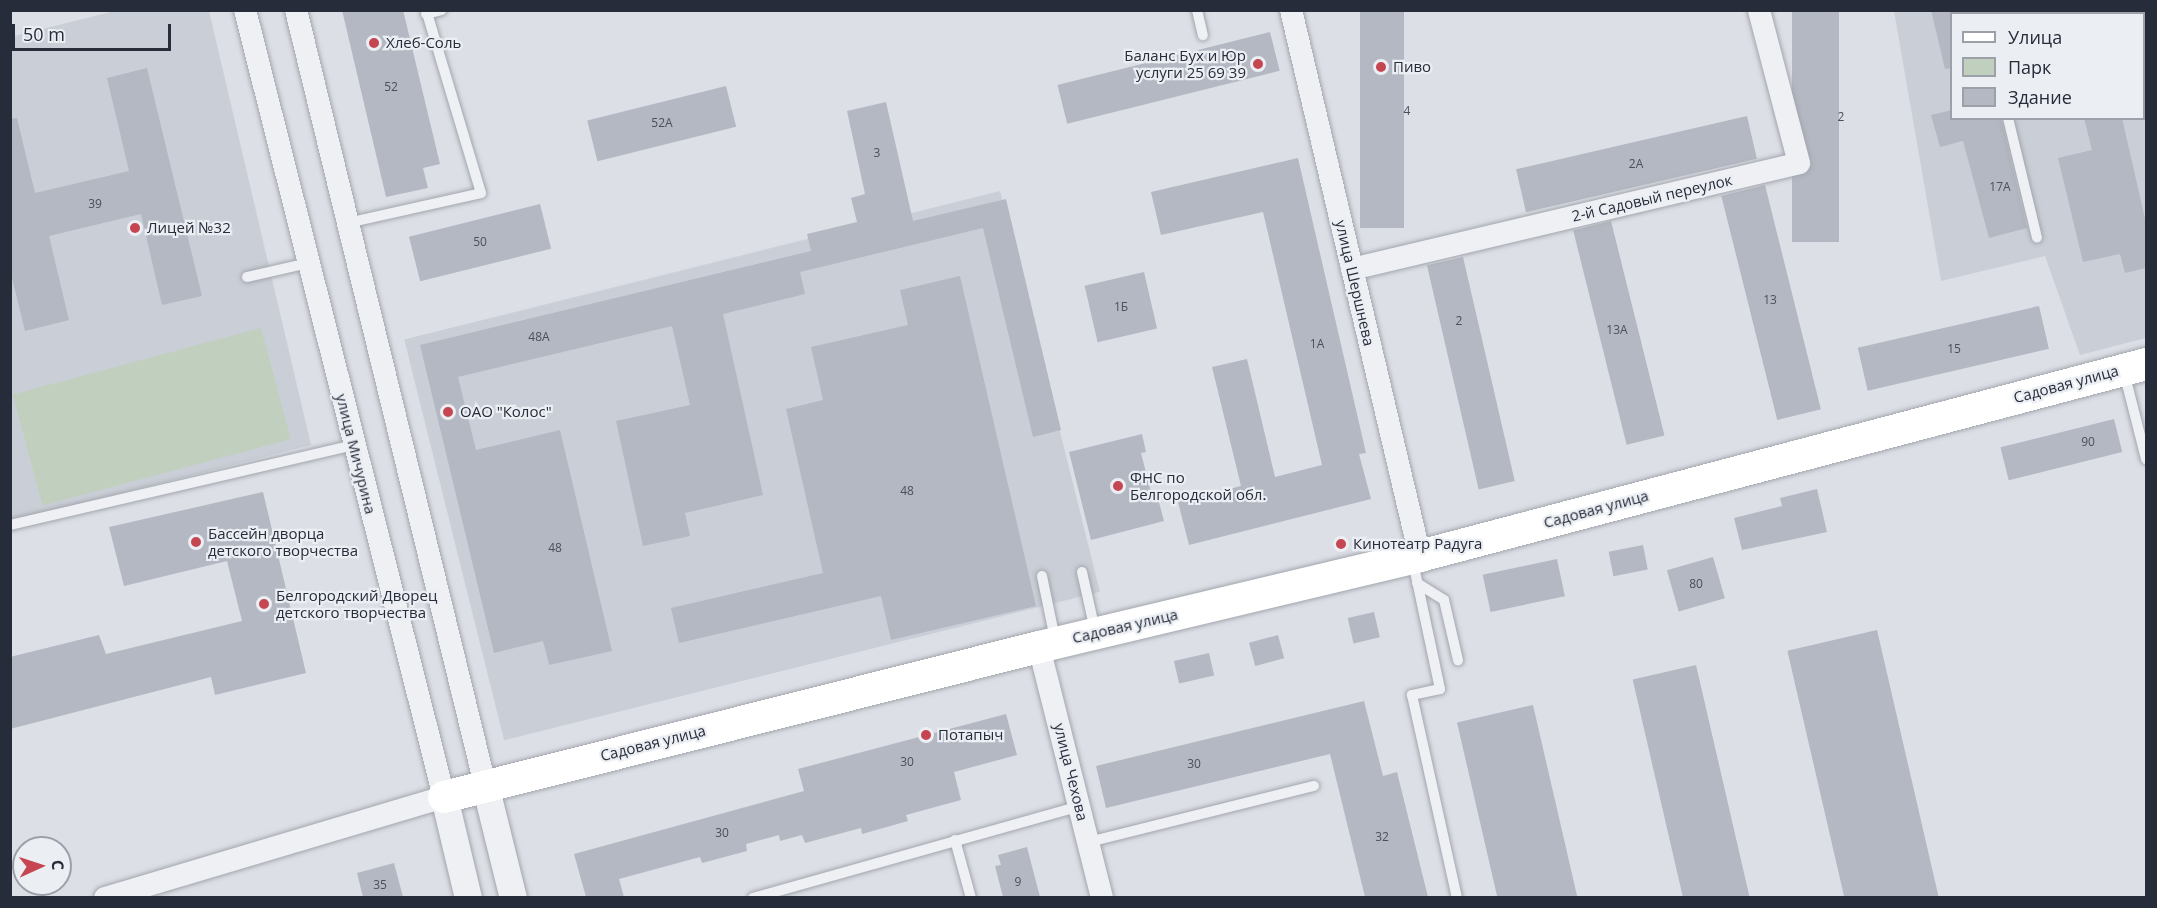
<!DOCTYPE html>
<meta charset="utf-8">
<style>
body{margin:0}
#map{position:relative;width:2157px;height:908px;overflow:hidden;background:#dcdfe5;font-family:"Open Sans",sans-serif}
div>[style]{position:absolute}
.built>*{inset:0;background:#caced6;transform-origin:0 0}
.green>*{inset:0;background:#c1cfbe;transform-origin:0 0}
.building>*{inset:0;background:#b4b8c2;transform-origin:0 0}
.roads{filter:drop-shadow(0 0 2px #a2a6ae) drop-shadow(0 0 2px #a2a6ae)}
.service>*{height:10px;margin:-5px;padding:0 5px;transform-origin:5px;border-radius:5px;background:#eef0f4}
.minor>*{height:22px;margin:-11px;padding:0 11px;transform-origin:11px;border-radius:11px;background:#eef0f4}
.tertiary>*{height:27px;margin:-13.5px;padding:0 13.5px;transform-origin:13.5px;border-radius:13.5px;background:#eef0f4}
.secondary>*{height:32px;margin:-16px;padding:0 16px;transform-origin:16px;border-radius:16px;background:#fff}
.dots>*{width:16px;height:16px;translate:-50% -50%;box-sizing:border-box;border:3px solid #ebeef3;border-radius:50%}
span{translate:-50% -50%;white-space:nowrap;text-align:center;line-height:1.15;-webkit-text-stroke:4.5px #ebeef3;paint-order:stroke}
.number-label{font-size:12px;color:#4a4f5c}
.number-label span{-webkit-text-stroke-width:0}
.poi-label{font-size:15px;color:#272c3a}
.left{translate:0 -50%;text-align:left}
.right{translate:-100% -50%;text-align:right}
.street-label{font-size:15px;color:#272c3a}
.frame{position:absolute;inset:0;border:12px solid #272c3a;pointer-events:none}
.legend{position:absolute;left:1950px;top:12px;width:195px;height:108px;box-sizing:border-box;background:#ebeef3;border:2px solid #9da0a9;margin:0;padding:8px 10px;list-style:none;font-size:18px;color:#272c3a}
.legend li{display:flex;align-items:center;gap:12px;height:30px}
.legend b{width:30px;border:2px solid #9da0a9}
.north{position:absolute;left:12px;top:836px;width:60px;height:60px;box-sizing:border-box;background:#ebeef3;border:2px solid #9da0a9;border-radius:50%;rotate:87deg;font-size:16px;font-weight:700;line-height:24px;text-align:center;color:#272c3a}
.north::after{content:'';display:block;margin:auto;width:21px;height:27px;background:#c54650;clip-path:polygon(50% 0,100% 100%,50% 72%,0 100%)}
.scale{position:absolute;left:12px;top:24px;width:159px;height:27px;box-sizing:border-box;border:3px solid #272c3a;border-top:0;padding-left:8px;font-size:18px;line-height:21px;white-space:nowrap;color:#272c3a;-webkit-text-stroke:4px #ebeef3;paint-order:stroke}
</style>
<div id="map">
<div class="built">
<div style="clip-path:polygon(115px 11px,209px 11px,311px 445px,11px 521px,10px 37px)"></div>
<div style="clip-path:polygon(evenodd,1894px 11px,2146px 11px,2146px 338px,2080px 355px,2045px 256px,1941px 281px,1894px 11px,1952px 14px,2144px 14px,2144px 118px,1952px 118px,1952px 14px)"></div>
<div style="left:1000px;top:191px;width:413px;height:614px;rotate:76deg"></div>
</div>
<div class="green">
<div style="left:261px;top:328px;width:115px;height:257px;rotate:75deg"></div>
</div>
<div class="building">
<div style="clip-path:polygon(342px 10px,403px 10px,440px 164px,423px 168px,428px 188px,386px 197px)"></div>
<div style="left:1360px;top:10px;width:44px;height:218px"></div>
<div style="left:1792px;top:10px;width:47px;height:232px"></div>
<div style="clip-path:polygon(1931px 10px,1952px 10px,1952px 68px,1945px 69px)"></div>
<div style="left:1270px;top:32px;width:40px;height:219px;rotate:76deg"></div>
<div style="clip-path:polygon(147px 68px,202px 296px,162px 305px,141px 214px,49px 236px,69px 320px,25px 331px,10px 270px,10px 119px,17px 118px,35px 193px,129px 171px,107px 78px)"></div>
<div style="left:726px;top:86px;width:42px;height:143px;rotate:76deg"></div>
<div style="clip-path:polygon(886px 102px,913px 221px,1006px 199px,1061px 430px,1033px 437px,983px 228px,800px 272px,805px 294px,723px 314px,763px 495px,685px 513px,690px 536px,643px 546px,616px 421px,690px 405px,672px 326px,458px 377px,476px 450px,560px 430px,612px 651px,549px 665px,543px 641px,494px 653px,420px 345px,811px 251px,807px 234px,857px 222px,851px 198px,865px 194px,847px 111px)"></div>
<div style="clip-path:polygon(1952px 110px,1952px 118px,2001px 118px,2027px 228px,1989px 238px,1963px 141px,1940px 147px,1931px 115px)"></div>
<div style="left:1747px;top:116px;width:44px;height:237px;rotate:77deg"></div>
<div style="clip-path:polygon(2084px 118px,2122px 118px,2146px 223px,2146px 268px,2125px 273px,2120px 254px,2083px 262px,2058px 158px,2092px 150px)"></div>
<div style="clip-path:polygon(1298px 158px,1366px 453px,1359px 454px,1371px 499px,1189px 545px,1178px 502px,1241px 486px,1212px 367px,1247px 359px,1275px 477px,1322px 465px,1263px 212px,1161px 235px,1151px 192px)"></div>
<div style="left:1765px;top:185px;width:231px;height:45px;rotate:76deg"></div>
<div style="left:540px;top:204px;width:46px;height:135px;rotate:76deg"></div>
<div style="left:1611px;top:221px;width:221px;height:39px;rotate:76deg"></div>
<div style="left:1463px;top:257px;width:230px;height:37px;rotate:77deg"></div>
<div style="left:1144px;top:272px;width:58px;height:61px;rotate:77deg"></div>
<div style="clip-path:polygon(960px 276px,1036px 606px,891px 640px,881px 596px,679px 643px,671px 608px,823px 573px,786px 409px,823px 400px,811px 347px,908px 325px,900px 290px)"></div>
<div style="left:2039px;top:306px;width:44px;height:186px;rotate:77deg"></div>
<div style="left:2114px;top:419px;width:34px;height:117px;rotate:76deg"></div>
<div style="clip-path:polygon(1142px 434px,1146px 452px,1141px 453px,1151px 492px,1156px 491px,1164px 521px,1091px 540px,1069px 452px)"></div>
<div style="clip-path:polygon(1817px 489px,1827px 532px,1742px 550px,1734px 518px,1782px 506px,1780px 498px)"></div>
<div style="clip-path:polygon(263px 492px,306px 673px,215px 695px,211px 677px,10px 729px,10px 657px,99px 635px,106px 654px,242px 621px,227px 561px,124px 586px,109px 527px)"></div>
<div style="left:1643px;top:545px;width:25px;height:35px;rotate:79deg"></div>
<div style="left:1713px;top:557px;width:43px;height:48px;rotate:74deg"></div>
<div style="left:1557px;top:559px;width:38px;height:76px;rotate:78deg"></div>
<div style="left:1374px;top:612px;width:26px;height:27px;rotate:77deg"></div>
<div style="left:1877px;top:630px;width:275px;height:92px;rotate:77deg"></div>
<div style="left:1278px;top:635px;width:24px;height:30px;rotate:75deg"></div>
<div style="left:1209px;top:653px;width:23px;height:36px;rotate:77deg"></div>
<div style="left:1696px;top:665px;width:238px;height:65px;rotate:77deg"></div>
<div style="clip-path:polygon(1364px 701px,1383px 776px,1397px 772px,1428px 897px,1365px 897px,1330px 754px,1106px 808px,1096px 766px)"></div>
<div style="left:1533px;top:705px;width:197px;height:78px;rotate:77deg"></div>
<div style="clip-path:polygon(1006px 714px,1017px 755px,954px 772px,961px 800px,906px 815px,908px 821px,862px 834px,861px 828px,805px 843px,802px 835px,780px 841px,779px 835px,746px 844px,747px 851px,702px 863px,700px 857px,619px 879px,624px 897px,586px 897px,574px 854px,804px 791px,798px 769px)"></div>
<div style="clip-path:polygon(1027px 847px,1040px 897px,1003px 897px,995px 866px,1001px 865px,998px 855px)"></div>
<div style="clip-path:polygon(394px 863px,403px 897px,363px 897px,357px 873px)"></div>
</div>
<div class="roads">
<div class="service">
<div style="left:1197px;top:10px;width:26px;rotate:77deg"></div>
<div style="left:1982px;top:10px;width:4px;rotate:90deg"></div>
<div style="left:426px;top:14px;width:16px;rotate:-14deg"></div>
<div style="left:2008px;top:118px;width:123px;rotate:76.4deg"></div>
<div style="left:347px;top:223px;width:137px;rotate:-12.6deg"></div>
<div style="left:481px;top:193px;width:191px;rotate:-106.7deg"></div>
<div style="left:247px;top:277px;width:63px;rotate:-12.9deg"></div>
<div style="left:2124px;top:372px;width:90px;rotate:75.8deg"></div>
<div style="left:10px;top:525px;width:352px;rotate:-13.1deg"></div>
<div style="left:1413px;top:562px;width:130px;rotate:78deg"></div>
<div style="left:1440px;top:689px;width:29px;rotate:168deg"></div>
<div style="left:1412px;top:695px;width:208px;rotate:77.5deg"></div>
<div style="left:1082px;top:572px;width:59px;rotate:77.4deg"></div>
<div style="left:1042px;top:576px;width:64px;rotate:78.3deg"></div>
<div style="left:1417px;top:583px;width:32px;rotate:32deg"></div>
<div style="left:1444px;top:600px;width:62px;rotate:76.9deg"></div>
<div style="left:955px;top:840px;width:60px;rotate:74.6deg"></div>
<div style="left:1089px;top:842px;width:232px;rotate:-14deg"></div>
<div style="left:753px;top:898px;width:340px;rotate:-15.7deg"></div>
</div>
<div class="minor">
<div style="left:296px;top:10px;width:798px;rotate:76.29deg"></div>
<div style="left:1291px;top:10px;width:561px;rotate:76.71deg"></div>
<div style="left:1352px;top:269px;width:459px;rotate:-13.3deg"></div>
<div style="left:1799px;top:163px;width:158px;rotate:-104.7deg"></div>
<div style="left:1039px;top:647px;width:259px;rotate:75.9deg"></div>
<div style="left:105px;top:898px;width:354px;rotate:-16.6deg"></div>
<div style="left:444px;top:797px;width:812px;rotate:-104.19deg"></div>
</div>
<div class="tertiary">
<div style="left:485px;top:785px;width:116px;rotate:76.1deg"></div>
<div style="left:444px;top:797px;width:104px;rotate:76.6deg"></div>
</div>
<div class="secondary">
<div style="left:444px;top:797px;width:614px;rotate:-14.15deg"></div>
<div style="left:1039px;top:647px;width:392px;rotate:-13.4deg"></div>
<div style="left:1420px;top:556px;width:751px;rotate:-14.81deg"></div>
</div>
</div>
<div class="dots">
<div style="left:374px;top:43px;background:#c54650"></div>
<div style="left:1258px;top:64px;background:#c54650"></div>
<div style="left:1381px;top:67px;background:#c54650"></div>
<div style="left:135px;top:228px;background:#c54650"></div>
<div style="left:448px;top:412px;background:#c54650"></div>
<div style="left:1118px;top:486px;background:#c54650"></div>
<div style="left:196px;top:542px;background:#c54650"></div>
<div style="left:1341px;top:544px;background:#c54650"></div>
<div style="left:264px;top:604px;background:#c54650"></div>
<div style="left:926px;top:735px;background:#c54650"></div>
</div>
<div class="number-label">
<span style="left:391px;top:87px">52</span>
<span style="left:1407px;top:111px">4</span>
<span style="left:1841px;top:117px">2</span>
<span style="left:662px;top:123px">52А</span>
<span style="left:877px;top:153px">3</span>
<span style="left:1636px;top:164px">2А</span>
<span style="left:2000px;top:187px">17А</span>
<span style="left:95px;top:204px">39</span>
<span style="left:480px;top:242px">50</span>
<span style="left:1770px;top:300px">13</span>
<span style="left:1121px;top:307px">1Б</span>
<span style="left:1459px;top:321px">2</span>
<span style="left:1617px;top:330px">13А</span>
<span style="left:539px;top:337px">48А</span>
<span style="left:1317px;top:344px">1А</span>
<span style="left:1954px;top:349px">15</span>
<span style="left:2088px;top:442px">90</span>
<span style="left:907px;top:491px">48</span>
<span style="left:555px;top:548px">48</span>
<span style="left:1696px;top:584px">80</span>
<span style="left:907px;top:762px">30</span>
<span style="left:1194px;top:764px">30</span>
<span style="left:722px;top:833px">30</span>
<span style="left:1382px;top:837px">32</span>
<span style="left:1018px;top:882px">9</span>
<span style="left:380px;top:885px">35</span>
</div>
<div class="poi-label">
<span class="left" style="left:386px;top:43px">Хлеб-Соль</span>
<span class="right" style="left:1246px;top:64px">Баланс Бух и Юр<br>услуги 25 69 39</span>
<span class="left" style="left:1393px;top:67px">Пиво</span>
<span class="left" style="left:147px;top:228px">Лицей №32</span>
<span class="left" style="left:460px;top:412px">ОАО "Колос"</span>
<span class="left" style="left:1130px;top:486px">ФНС по<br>Белгородской обл.</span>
<span class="left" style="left:208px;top:542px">Бассейн дворца<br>детского творчества</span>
<span class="left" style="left:1353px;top:544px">Кинотеатр Радуга</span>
<span class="left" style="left:276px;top:604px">Белгородский Дворец<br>детского творчества</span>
<span class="left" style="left:938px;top:735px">Потапыч</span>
</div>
<div class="street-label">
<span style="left:1652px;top:198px;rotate:-13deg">2-й Садовый переулок</span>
<span style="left:1355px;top:283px;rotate:77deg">улица Шершнева</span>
<span style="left:2066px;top:384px;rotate:-15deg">Садовая улица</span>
<span style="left:356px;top:454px;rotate:76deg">улица Мичурина</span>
<span style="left:1596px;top:509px;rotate:-15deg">Садовая улица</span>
<span style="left:1125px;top:626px;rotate:-13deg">Садовая улица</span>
<span style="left:653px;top:743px;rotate:-14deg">Садовая улица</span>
<span style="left:1071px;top:772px;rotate:76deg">улица Чехова</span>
</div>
<div class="frame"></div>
<ul class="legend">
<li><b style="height:8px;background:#fff"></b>Улица</li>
<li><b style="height:16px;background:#c1cfbe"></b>Парк</li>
<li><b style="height:16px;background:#b4b8c2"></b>Здание</li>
</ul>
<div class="north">С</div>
<div class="scale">50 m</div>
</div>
